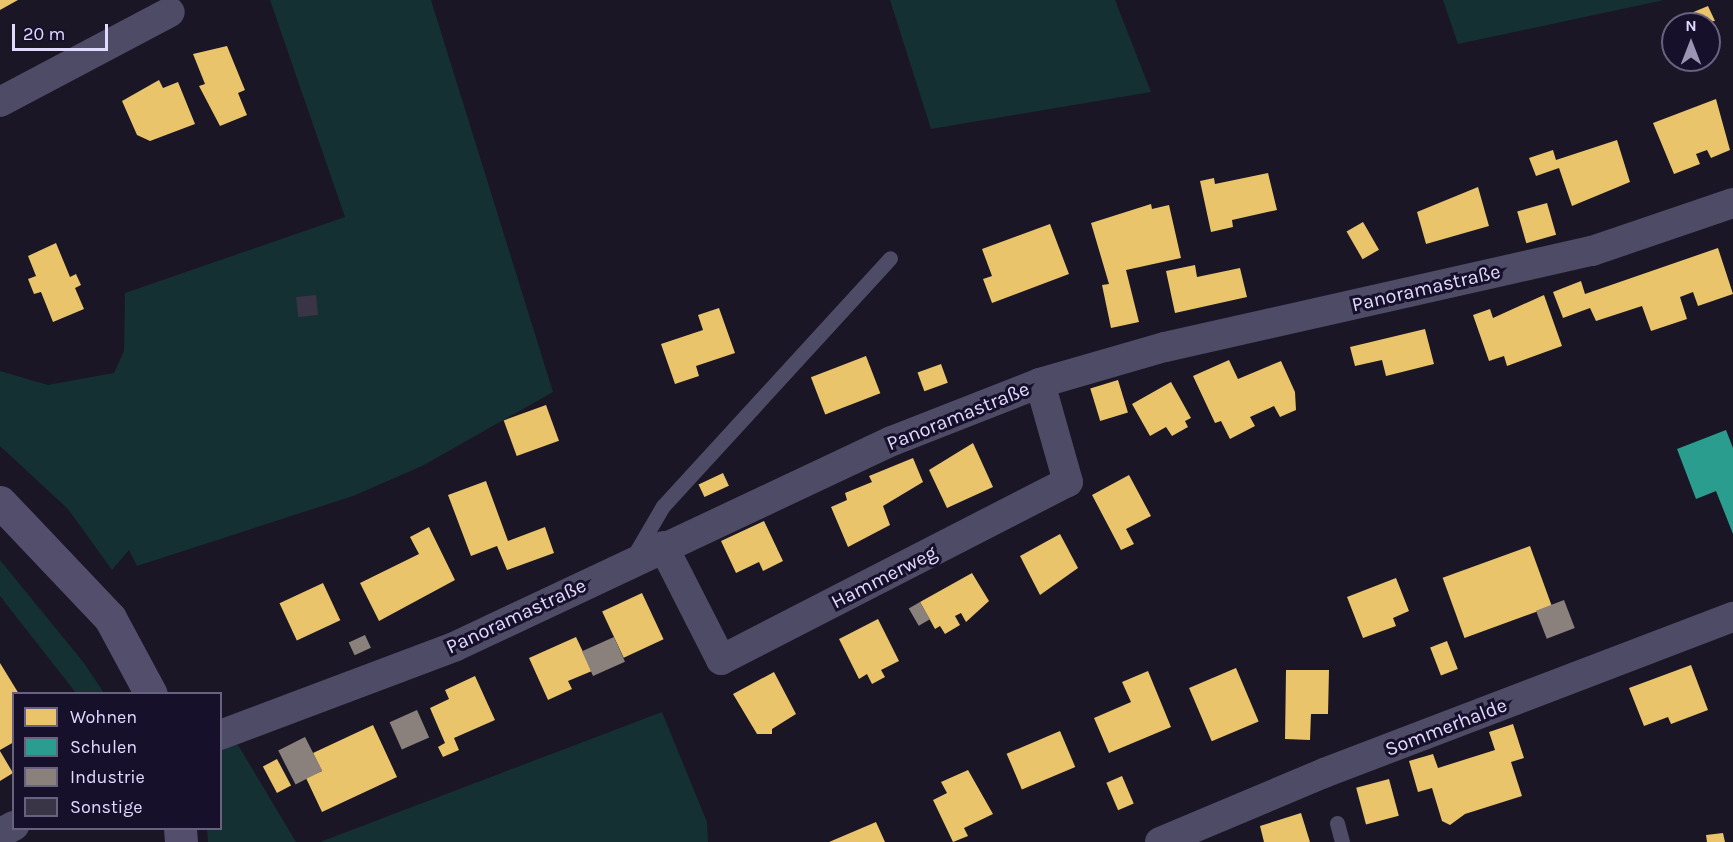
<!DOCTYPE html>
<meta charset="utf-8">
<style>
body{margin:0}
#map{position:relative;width:1733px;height:842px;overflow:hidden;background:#1a1625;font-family:Karla,sans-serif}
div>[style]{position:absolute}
.green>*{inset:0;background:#143033}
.homes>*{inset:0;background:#e9c46a;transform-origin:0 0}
.schools>*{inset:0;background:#2a9d8f}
.industry>*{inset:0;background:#8a817c;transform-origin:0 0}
.building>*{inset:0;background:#393446;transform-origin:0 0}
.lane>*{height:15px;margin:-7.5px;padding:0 7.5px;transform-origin:7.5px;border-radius:7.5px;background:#4e4b66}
.street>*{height:30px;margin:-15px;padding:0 15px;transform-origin:15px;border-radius:15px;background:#4e4b66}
.secondary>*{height:33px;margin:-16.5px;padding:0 16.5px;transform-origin:16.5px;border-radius:16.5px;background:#524e6b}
span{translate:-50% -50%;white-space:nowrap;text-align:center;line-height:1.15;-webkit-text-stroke:6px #17102b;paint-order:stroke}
.street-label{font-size:20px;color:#e1daff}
.legend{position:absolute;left:12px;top:692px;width:210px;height:138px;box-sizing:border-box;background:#17102b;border:2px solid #686180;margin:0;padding:8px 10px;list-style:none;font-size:18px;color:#e1daff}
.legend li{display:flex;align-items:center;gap:12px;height:30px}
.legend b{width:30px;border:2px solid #686180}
.north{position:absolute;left:1661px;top:12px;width:60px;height:60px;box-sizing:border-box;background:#17102b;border:2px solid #686180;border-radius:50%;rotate:0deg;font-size:16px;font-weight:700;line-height:24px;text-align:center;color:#e1daff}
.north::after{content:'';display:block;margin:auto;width:21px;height:27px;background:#9b95b3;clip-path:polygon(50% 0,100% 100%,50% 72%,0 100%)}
.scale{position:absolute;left:12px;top:24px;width:96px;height:27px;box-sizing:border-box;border:3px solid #e1daff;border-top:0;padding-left:8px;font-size:18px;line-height:21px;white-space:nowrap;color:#e1daff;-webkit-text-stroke:4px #17102b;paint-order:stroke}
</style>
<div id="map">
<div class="green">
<div style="clip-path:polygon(270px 0,431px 0,553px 392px,422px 466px,353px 496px,137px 566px,129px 550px,112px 570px,68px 509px,0 446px,0 371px,48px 385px,114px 373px,124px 351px,125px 293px,345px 217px)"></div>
<div style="clip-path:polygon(890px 0,1115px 0,1151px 92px,931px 129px)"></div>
<div style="clip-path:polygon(1443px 0,1664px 0,1458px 44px)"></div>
<div style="clip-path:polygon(0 560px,84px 663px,104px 693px,76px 693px,0 596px)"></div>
<div style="clip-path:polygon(662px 712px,707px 822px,708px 842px,320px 842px)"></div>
<div style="clip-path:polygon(238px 745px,296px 842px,208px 842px,207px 829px,220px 828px,221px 749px)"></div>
</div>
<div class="homes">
<div style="clip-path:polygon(0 0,18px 0,0 10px)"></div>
<div style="clip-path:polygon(1708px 6px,1715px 21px,1682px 24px,1679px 18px)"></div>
<div style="clip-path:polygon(227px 46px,245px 90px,238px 93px,247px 115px,220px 126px,199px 86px,205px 84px,193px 54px)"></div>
<div style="clip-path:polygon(159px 80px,163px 88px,178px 82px,195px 124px,150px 141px,137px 135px,122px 101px)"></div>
<div style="clip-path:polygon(1716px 99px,1730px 150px,1711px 158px,1707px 150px,1696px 154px,1700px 164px,1674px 174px,1653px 123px)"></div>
<div style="clip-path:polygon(1617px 140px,1630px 182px,1572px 206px,1559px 168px,1536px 176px,1529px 158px,1553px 150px,1556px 160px)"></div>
<div style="clip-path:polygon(1268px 173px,1277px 210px,1232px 220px,1233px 227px,1211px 232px,1200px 181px,1214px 178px,1215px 184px)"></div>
<div style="clip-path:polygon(1478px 187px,1489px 226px,1426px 244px,1417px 212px)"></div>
<div style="left:1547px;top:203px;width:33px;height:31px;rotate:74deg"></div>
<div style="clip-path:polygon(1151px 204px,1152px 209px,1169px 205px,1181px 258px,1126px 270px,1139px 322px,1111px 328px,1102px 285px,1109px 284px,1091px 223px)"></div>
<div style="left:1363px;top:222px;width:32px;height:19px;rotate:60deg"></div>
<div style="clip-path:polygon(1050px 224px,1069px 274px,992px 303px,983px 279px,992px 276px,982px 249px)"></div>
<div style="clip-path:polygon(56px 243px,70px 277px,76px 274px,81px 285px,75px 288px,84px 309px,53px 322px,41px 292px,34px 294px,28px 279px,36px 276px,28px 256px)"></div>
<div style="clip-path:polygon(1718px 248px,1733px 294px,1698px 306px,1693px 292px,1680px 297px,1687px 319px,1651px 331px,1642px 306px,1596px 321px,1590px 308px,1563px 318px,1553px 292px,1581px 281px,1585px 294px)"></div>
<div style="clip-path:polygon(1195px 265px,1197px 277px,1240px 268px,1247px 297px,1175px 313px,1166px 271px)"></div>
<div style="clip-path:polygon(1544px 295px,1562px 346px,1507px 366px,1504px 356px,1489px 361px,1473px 315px,1490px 309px,1493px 318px)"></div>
<div style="clip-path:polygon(719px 308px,735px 353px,696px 366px,699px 376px,675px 384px,661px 344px,703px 330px,698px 315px)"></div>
<div style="clip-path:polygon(1425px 329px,1434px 364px,1386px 376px,1382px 360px,1355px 366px,1350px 347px)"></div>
<div style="left:866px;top:356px;width:40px;height:59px;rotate:69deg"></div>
<div style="clip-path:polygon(1229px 360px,1238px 379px,1281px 361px,1295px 392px,1296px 410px,1280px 417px,1274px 406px,1250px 417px,1255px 426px,1230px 439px,1221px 421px,1215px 423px,1193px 376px)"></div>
<div style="left:941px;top:364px;width:20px;height:25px;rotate:70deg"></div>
<div style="left:1118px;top:380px;width:34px;height:29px;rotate:73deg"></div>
<div style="clip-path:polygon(1171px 382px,1191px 418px,1185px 421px,1188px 427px,1172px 436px,1166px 427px,1150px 436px,1132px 404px)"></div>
<div style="left:546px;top:405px;width:38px;height:45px;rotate:70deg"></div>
<div style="clip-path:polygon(973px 443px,993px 487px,947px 508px,929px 470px)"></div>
<div style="clip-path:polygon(913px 458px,923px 482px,883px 506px,890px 525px,848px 547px,831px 507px,847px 500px,845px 493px,872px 482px,869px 476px)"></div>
<div style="left:723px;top:473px;width:14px;height:27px;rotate:65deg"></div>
<div style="clip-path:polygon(1129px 475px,1151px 516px,1126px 529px,1134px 544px,1121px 550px,1092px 495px)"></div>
<div style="clip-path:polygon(486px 481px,508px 541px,545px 527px,554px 553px,507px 570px,497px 546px,471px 556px,448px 495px)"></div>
<div style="clip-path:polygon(764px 521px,783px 561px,763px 571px,759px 562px,736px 573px,721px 541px)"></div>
<div style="clip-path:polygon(429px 527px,455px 580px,379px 621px,360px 583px,419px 554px,410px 537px)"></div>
<div style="clip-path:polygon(1060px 534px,1078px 568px,1040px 595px,1020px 556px)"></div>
<div style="left:1530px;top:546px;width:64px;height:93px;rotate:70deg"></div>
<div style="clip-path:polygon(972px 573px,989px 601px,966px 622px,961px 613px,955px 616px,960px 625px,945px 634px,940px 626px,935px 629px,920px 602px)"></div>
<div style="clip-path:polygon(1396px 578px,1409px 611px,1393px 618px,1396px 626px,1363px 638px,1347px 597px)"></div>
<div style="left:323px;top:583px;width:41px;height:48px;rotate:65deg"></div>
<div style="left:642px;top:593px;width:51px;height:44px;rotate:65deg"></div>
<div style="clip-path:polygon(878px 619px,899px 661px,881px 670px,885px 677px,872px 684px,867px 674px,859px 679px,839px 639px)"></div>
<div style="clip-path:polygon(576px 637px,592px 671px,568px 681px,572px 689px,548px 700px,529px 658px)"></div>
<div style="left:1447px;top:641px;width:30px;height:18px;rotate:69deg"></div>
<div style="clip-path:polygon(0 663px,19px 694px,14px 694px,14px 742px,0 750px)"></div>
<div style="clip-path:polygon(1691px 665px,1708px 710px,1671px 724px,1668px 717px,1644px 726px,1629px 688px)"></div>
<div style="left:1236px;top:668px;width:58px;height:51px;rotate:67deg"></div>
<div style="clip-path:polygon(1286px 670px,1329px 670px,1328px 714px,1311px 714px,1310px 740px,1285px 739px)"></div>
<div style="clip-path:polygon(1148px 671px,1171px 727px,1109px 753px,1094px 718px,1131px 702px,1122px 682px)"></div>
<div style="clip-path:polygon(774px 672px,796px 714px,772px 729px,772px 734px,757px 734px,733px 694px)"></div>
<div style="clip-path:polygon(475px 676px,495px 720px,454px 738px,459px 750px,443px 757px,438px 747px,445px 743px,430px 708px,449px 699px,445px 690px)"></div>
<div style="clip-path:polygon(1513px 724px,1524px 758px,1511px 762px,1522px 796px,1465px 814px,1450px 825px,1442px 821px,1432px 788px,1418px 792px,1409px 761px,1433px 754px,1438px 768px,1495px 750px,1489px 732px)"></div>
<div style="clip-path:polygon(373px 725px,397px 777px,322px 812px,306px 778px,322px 771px,313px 753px)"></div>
<div style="left:1060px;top:731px;width:39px;height:58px;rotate:67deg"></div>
<div style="clip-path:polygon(0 751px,13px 773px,0 781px)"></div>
<div style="left:277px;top:759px;width:30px;height:16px;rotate:62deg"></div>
<div style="clip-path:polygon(968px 770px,993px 814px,964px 828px,968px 836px,953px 842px,933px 800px,947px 793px,941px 782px)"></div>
<div style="left:1122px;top:776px;width:30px;height:17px;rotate:67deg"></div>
<div style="left:1389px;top:779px;width:38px;height:34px;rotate:75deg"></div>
<div style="clip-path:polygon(1301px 813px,1310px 842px,1264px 842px,1260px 826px)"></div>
<div style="clip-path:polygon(876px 822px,885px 842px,829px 842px)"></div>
<div style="clip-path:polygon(1723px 833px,1725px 842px,1707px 842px,1706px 835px)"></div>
</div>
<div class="schools">
<div style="clip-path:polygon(1726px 430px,1733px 448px,1733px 534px,1716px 491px,1696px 499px,1677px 449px)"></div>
</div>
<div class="industry">
<div style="left:1564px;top:600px;width:30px;height:30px;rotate:69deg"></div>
<div style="left:920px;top:602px;width:20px;height:13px;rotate:60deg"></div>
<div style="left:365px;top:635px;width:14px;height:18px;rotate:65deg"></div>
<div style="left:614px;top:637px;width:27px;height:35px;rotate:66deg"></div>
<div style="left:417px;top:710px;width:30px;height:30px;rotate:66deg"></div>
<div style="left:305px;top:737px;width:38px;height:30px;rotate:63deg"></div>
</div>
<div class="building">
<div style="left:316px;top:295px;width:20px;height:20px;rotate:84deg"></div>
</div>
<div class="lane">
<div style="left:632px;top:559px;width:61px;rotate:-59.7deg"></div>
<div style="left:663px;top:506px;width:336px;rotate:-47.5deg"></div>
<div style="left:1337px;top:823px;width:20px;rotate:75deg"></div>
</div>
<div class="street">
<div style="left:0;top:102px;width:192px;rotate:-27.9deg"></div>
<div style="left:663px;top:546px;width:128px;rotate:63deg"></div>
<div style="left:721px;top:660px;width:390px;rotate:-27.2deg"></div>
<div style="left:1068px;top:482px;width:103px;rotate:-105.8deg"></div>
<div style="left:220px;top:735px;width:250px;rotate:-20.6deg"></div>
<div style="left:454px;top:647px;width:484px;rotate:-25.2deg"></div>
<div style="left:892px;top:441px;width:159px;rotate:-21.4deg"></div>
<div style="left:1040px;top:383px;width:130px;rotate:-16.1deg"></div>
<div style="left:1165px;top:347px;width:438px;rotate:-12.7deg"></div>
<div style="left:1592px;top:251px;width:149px;rotate:-18.8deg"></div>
<div style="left:0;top:833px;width:16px;rotate:-27deg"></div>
<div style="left:1160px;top:842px;width:178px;rotate:-22.8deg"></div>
<div style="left:1324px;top:773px;width:438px;rotate:-20.9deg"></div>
</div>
<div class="secondary">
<div style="left:0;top:502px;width:160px;rotate:46.5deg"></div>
<div style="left:110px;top:618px;width:86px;rotate:61.7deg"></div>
<div style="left:180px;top:828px;width:14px;rotate:86deg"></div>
</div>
<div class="street-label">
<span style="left:1426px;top:288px;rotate:-13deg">Panoramastraße</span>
<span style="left:958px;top:416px;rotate:-22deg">Panoramastraße</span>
<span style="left:884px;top:577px;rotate:-27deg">Hammerweg</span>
<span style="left:516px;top:616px;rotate:-25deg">Panoramastraße</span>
<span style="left:1446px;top:727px;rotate:-21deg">Sommerhalde</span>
</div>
<ul class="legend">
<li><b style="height:16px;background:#e9c46a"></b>Wohnen</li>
<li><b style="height:16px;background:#2a9d8f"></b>Schulen</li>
<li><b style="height:16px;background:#8a817c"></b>Industrie</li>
<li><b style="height:16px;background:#393446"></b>Sonstige</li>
</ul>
<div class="north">N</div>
<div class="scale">20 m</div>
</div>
